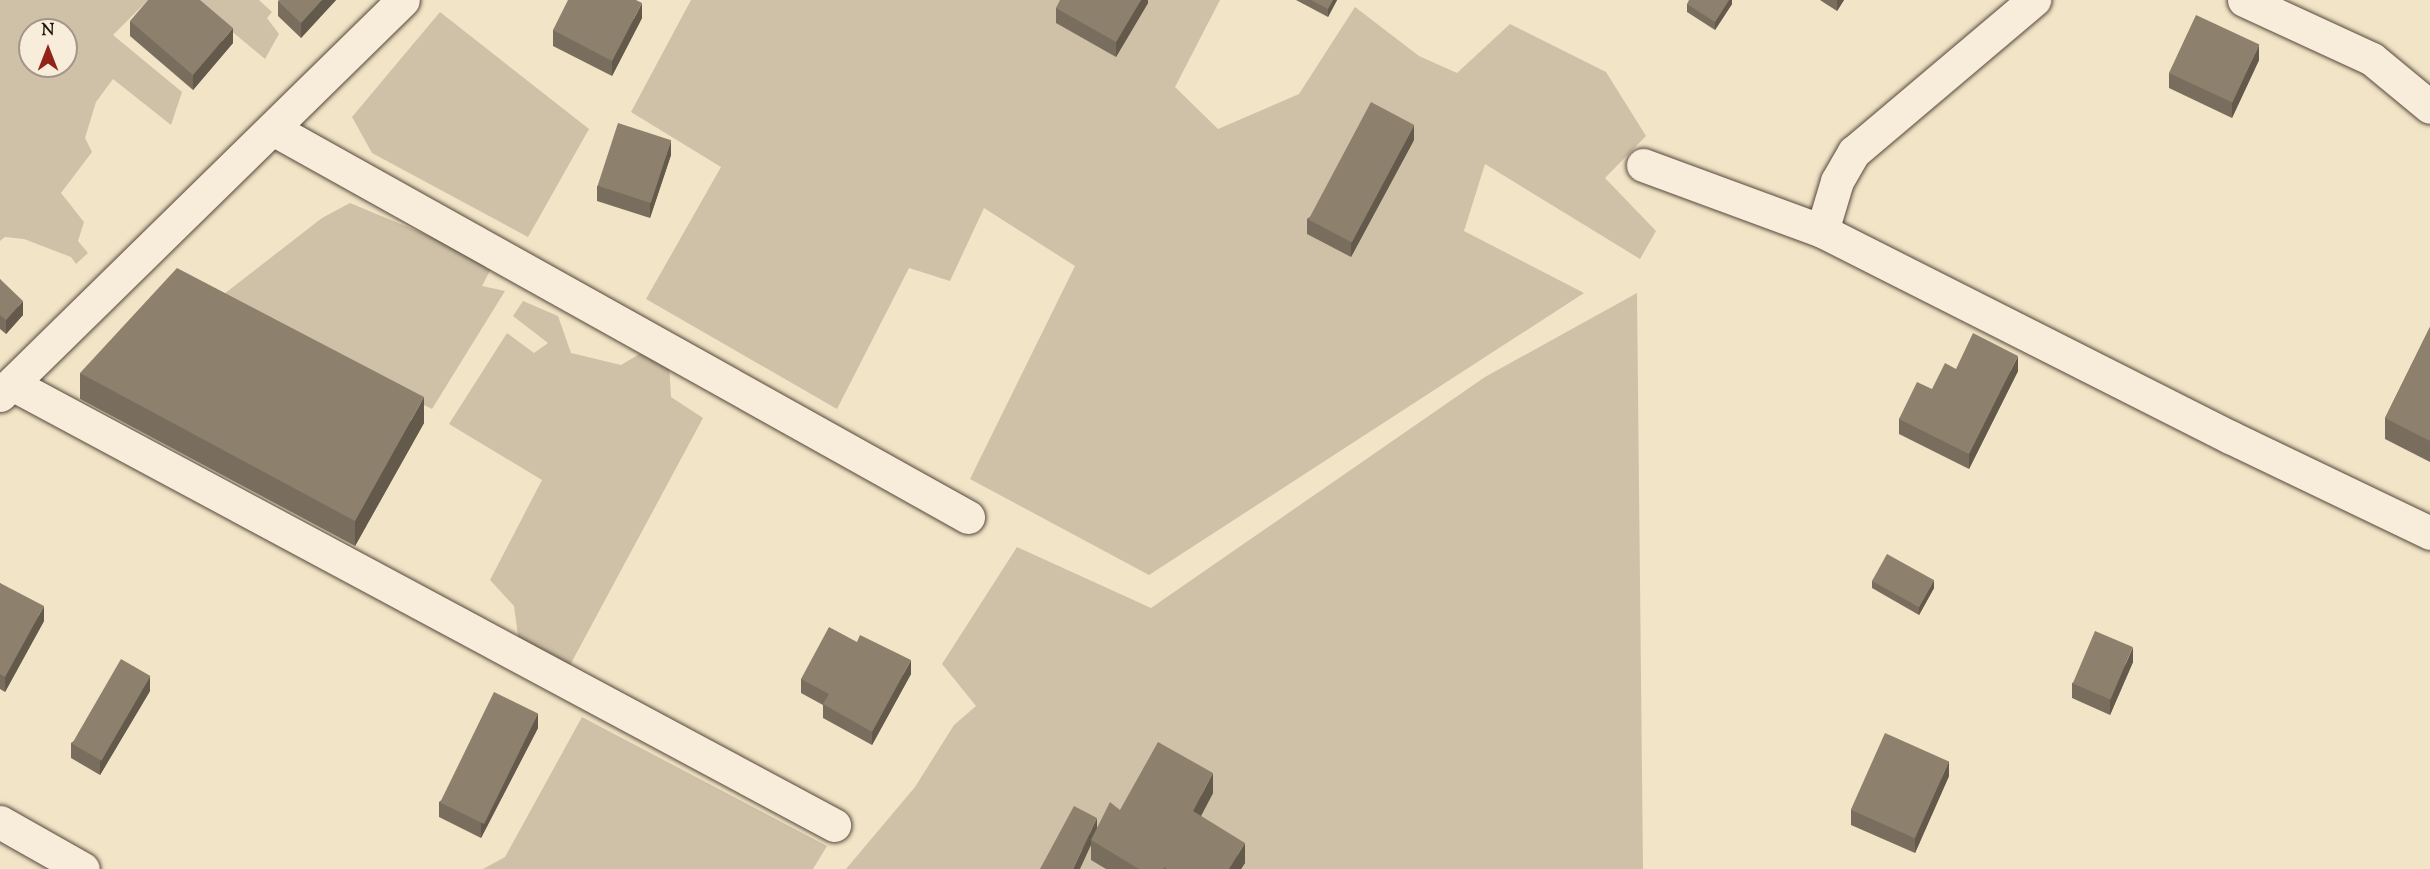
<!DOCTYPE html>
<style>
body{margin:0}
#map{position:relative;width:2430px;height:869px;overflow:hidden;background:#f2e4c6;font-family:"Sorts Mill Goudy",serif}
div>[style]{position:absolute}
.green>*{inset:0;background:#cec1a7}
.roads{filter:drop-shadow(0 0 2px #54483b) drop-shadow(0 0 2px #54483b)}
.minor>*{height:33px;margin:-16.5px;padding:0 16.5px;transform-origin:16.5px;border-radius:16.5px;background:#f7edda}
.wall>*{inset:0;background:#796e5e}
.shaded-wall>*{inset:0;background:#635a4c}
.building>*{inset:0;background:#8d806d;transform-origin:0 0}
span{translate:-50% -50%;white-space:nowrap;text-align:center;line-height:1.15;-webkit-text-stroke:4.5px #f7edda;paint-order:stroke}
.north{position:absolute;left:18px;top:18px;width:60px;height:60px;box-sizing:border-box;background:#f7edda;border:2px solid #a19688;border-radius:50%;rotate:0deg;font-size:16px;font-weight:700;line-height:24px;text-align:center;color:#20140d}
.north::after{content:'';display:block;margin:auto;width:21px;height:27px;background:#8f2418;clip-path:polygon(50% 0,100% 100%,50% 72%,0 100%)}
</style>
<div id="map">
<div class="green">
<div style="clip-path:polygon(evenodd,0 0,148px 0,113px 35px,182px 92px,171px 125px,113px 79px,96px 102px,85px 138px,92px 152px,61px 193px,84px 222px,78px 241px,88px 253px,76px 264px,71px 257px,24px 239px,5px 237px,0 241px,0 0,30px 30px,66px 30px,66px 66px,30px 66px,30px 30px)"></div>
<div style="clip-path:polygon(194px 0,259px 0,272px 12px,267px 18px,279px 34px,265px 59px)"></div>
<div style="clip-path:polygon(691px 0,1220px 0,1175px 87px,1218px 129px,1299px 94px,1355px 7px,1419px 56px,1457px 73px,1510px 24px,1606px 72px,1646px 136px,1605px 178px,1656px 231px,1640px 259px,1485px 164px,1464px 231px,1584px 293px,1149px 575px,970px 479px,1075px 266px,984px 208px,950px 281px,909px 268px,837px 409px,646px 299px,721px 167px,631px 112px)"></div>
<div style="clip-path:polygon(440px 12px,589px 129px,528px 237px,372px 153px,352px 117px)"></div>
<div style="clip-path:polygon(350px 203px,494px 263px,482px 286px,505px 291px,432px 409px,215px 301px,322px 218px)"></div>
<div style="clip-path:polygon(1637px 293px,1643px 869px,846px 869px,915px 787px,954px 725px,976px 706px,942px 664px,1017px 547px,1151px 608px,1485px 377px)"></div>
<div style="clip-path:polygon(523px 301px,558px 316px,571px 353px,621px 365px,643px 352px,669px 362px,671px 397px,703px 418px,569px 667px,519px 643px,514px 606px,490px 580px,542px 480px,449px 424px,507px 333px,534px 353px,548px 343px,513px 316px)"></div>
<div style="clip-path:polygon(582px 717px,827px 846px,813px 869px,483px 869px,505px 857px)"></div>
</div>
<div class="roads">
<div class="minor">
<div style="left:2244px;top:0;width:141px;rotate:24.7deg"></div>
<div style="left:2372px;top:59px;width:75px;rotate:39.6deg"></div>
<div style="left:273px;top:129px;width:796px;rotate:29.17deg"></div>
<div style="left:1643px;top:165px;width:191px;rotate:20.2deg"></div>
<div style="left:1822px;top:231px;width:457px;rotate:26.8deg"></div>
<div style="left:2230px;top:437px;width:222px;rotate:25.6deg"></div>
<div style="left:1822px;top:231px;width:52px;rotate:-73.3deg"></div>
<div style="left:1837px;top:181px;width:34px;rotate:-60deg"></div>
<div style="left:1854px;top:152px;width:236px;rotate:-40.2deg"></div>
<div style="left:12px;top:384px;width:933px;rotate:28.21deg"></div>
<div style="left:0;top:395px;width:564px;rotate:-44.43deg"></div>
<div style="left:0;top:822px;width:95px;rotate:29.5deg"></div>
</div>
</div>
<div class="wall">
<div style="clip-path:polygon(336px 0,301px 38px,278px 16px,278px 1px)"></div>
<div style="clip-path:polygon(1148px 0,1148px 3px,1116px 57px,1056px 23px,1056px 8px)"></div>
<div style="clip-path:polygon(1296px 0,1337px 0,1328px 17px)"></div>
<div style="clip-path:polygon(1732px 0,1732px 4px,1715px 30px,1687px 12px,1687px 4px)"></div>
<div style="clip-path:polygon(1820px 0,1844px 0,1837px 11px)"></div>
<div style="clip-path:polygon(642px 18px,612px 76px,553px 46px,553px 30px)"></div>
<div style="clip-path:polygon(130px 21px,233px 43px,193px 90px,130px 36px)"></div>
<div style="clip-path:polygon(2259px 60px,2232px 118px,2169px 88px,2169px 73px)"></div>
<div style="clip-path:polygon(1414px 140px,1351px 257px,1307px 234px,1307px 219px)"></div>
<div style="clip-path:polygon(671px 155px,650px 218px,597px 201px,597px 186px)"></div>
<div style="clip-path:polygon(0 279px,23px 315px,6px 334px,0 329px)"></div>
<div style="clip-path:polygon(2430px 327px,2430px 462px,2385px 439px,2385px 418px)"></div>
<div style="clip-path:polygon(1956px 369px,2018px 371px,1969px 469px,1899px 434px,1899px 419px)"></div>
<div style="clip-path:polygon(80px 373px,424px 423px,355px 546px,80px 399px)"></div>
<div style="clip-path:polygon(1872px 581px,1934px 588px,1919px 615px,1872px 588px)"></div>
<div style="clip-path:polygon(0 583px,44px 621px,5px 692px,0 689px)"></div>
<div style="clip-path:polygon(2133px 662px,2110px 715px,2072px 698px,2072px 683px)"></div>
<div style="clip-path:polygon(911px 674px,872px 745px,823px 718px,823px 705px,801px 693px,801px 679px)"></div>
<div style="clip-path:polygon(150px 691px,100px 775px,71px 758px,71px 743px)"></div>
<div style="clip-path:polygon(538px 728px,481px 838px,439px 817px,439px 802px)"></div>
<div style="clip-path:polygon(1949px 776px,1915px 853px,1851px 825px,1851px 810px)"></div>
<div style="clip-path:polygon(1213px 793px,1201px 816px,1245px 863px,1241px 869px,1106px 869px,1091px 860px,1091px 845px,1040px 869px,1097px 829px,1120px 810px)"></div>
</div>
<div class="shaded-wall">
<div style="clip-path:polygon(322px 0,336px 0,301px 38px,301px 23px)"></div>
<div style="clip-path:polygon(1141px 0,1148px 0,1148px 3px,1116px 57px,1116px 42px)"></div>
<div style="clip-path:polygon(1333px 0,1337px 0,1328px 17px,1328px 9px)"></div>
<div style="clip-path:polygon(1729px 0,1732px 0,1732px 4px,1715px 30px,1715px 22px)"></div>
<div style="clip-path:polygon(1837px 0,1844px 0,1837px 11px)"></div>
<div style="clip-path:polygon(642px 3px,642px 18px,612px 76px,612px 61px)"></div>
<div style="clip-path:polygon(233px 28px,233px 43px,193px 90px,193px 75px)"></div>
<div style="clip-path:polygon(2259px 45px,2259px 60px,2232px 118px,2232px 102px)"></div>
<div style="clip-path:polygon(1414px 125px,1414px 140px,1351px 257px,1351px 242px)"></div>
<div style="clip-path:polygon(671px 140px,671px 155px,650px 218px,650px 203px)"></div>
<div style="clip-path:polygon(23px 301px,23px 315px,6px 334px,6px 320px)"></div>
<div style="clip-path:polygon(2018px 356px,2018px 371px,1969px 469px,1969px 454px)"></div>
<div style="clip-path:polygon(424px 397px,424px 423px,355px 546px,355px 521px)"></div>
<div style="clip-path:polygon(1934px 580px,1934px 588px,1919px 615px,1919px 607px)"></div>
<div style="clip-path:polygon(44px 606px,44px 621px,5px 692px,5px 677px)"></div>
<div style="clip-path:polygon(2133px 647px,2133px 662px,2110px 715px,2110px 700px)"></div>
<div style="clip-path:polygon(911px 660px,911px 674px,872px 745px,872px 732px)"></div>
<div style="clip-path:polygon(150px 676px,150px 691px,100px 775px,100px 760px)"></div>
<div style="clip-path:polygon(538px 713px,538px 728px,481px 838px,481px 823px)"></div>
<div style="clip-path:polygon(1949px 761px,1949px 776px,1915px 853px,1915px 838px)"></div>
<div style="clip-path:polygon(1213px 773px,1213px 793px,1193px 831px,1193px 811px)"></div>
<div style="clip-path:polygon(1097px 818px,1097px 833px,1091px 840px,1091px 845px,1080px 869px,1073px 869px)"></div>
<div style="clip-path:polygon(1245px 843px,1245px 863px,1241px 869px,1229px 869px)"></div>
</div>
<div class="building">
<div style="clip-path:polygon(148px 0,200px 0,233px 28px,193px 75px,130px 21px)"></div>
<div style="clip-path:polygon(279px 0,322px 0,301px 23px,278px 1px)"></div>
<div style="clip-path:polygon(568px 0,636px 0,642px 3px,612px 61px,553px 30px)"></div>
<div style="clip-path:polygon(1060px 0,1141px 0,1116px 42px,1056px 8px)"></div>
<div style="clip-path:polygon(1311px 0,1333px 0,1328px 9px)"></div>
<div style="clip-path:polygon(1689px 0,1729px 0,1715px 22px,1687px 4px)"></div>
<div style="left:2196px;top:15px;width:70px;height:64px;rotate:25deg"></div>
<div style="left:1371px;top:102px;width:49px;height:133px;rotate:28deg"></div>
<div style="left:618px;top:123px;width:56px;height:66px;rotate:18deg"></div>
<div style="clip-path:polygon(177px 268px,424px 397px,355px 521px,80px 373px)"></div>
<div style="clip-path:polygon(0 279px,23px 301px,6px 320px,0 315px)"></div>
<div style="clip-path:polygon(2430px 327px,2430px 441px,2385px 418px)"></div>
<div style="clip-path:polygon(1973px 333px,2018px 356px,1969px 454px,1899px 419px,1917px 382px,1932px 389px,1945px 363px,1956px 369px)"></div>
<div style="left:1887px;top:554px;width:54px;height:31px;rotate:29deg"></div>
<div style="clip-path:polygon(0 583px,44px 606px,5px 677px,0 674px)"></div>
<div style="clip-path:polygon(829px 627px,857px 642px,860px 635px,911px 660px,872px 732px,823px 704px,829px 694px,801px 679px)"></div>
<div style="left:2095px;top:631px;width:41px;height:57px;rotate:23deg"></div>
<div style="left:121px;top:659px;width:34px;height:98px;rotate:30deg"></div>
<div style="left:494px;top:692px;width:49px;height:123px;rotate:26deg"></div>
<div style="left:1885px;top:733px;width:70px;height:84px;rotate:24deg"></div>
<div style="clip-path:polygon(1158px 742px,1213px 773px,1193px 811px,1245px 843px,1229px 869px,1167px 869px,1164px 867px,1163px 869px,1139px 869px,1091px 840px,1110px 802px,1120px 810px)"></div>
<div style="clip-path:polygon(1074px 806px,1097px 818px,1073px 869px,1040px 869px)"></div>
</div>
<div class="north">N</div>
</div>
